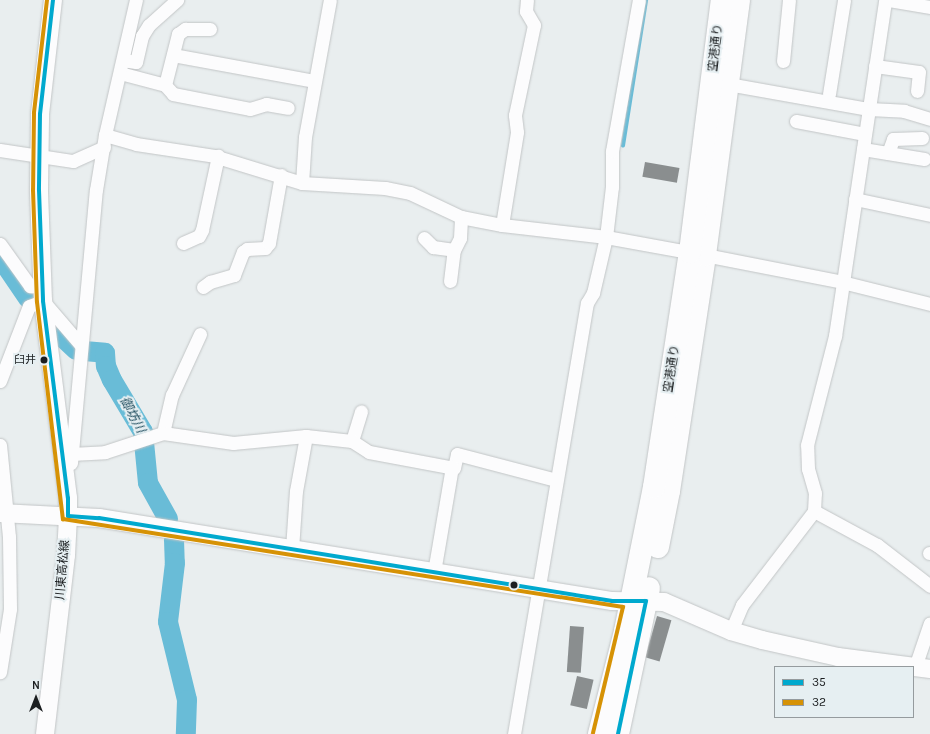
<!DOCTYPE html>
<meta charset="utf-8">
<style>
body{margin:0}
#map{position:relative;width:930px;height:734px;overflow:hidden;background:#e9eeef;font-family:Karla,"Noto Sans JP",sans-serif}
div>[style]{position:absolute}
.stream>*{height:3.5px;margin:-1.75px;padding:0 1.75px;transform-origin:1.75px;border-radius:1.75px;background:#69bcd7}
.river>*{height:20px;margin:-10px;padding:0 10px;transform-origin:10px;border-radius:10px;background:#69bcd7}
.building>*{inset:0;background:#8a8e8f;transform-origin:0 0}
.roads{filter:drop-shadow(0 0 1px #c2c5c6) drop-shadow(0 0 1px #c2c5c6)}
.street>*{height:13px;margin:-6.5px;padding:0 6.5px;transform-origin:6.5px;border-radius:6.5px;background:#fcfcfd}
.secondary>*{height:18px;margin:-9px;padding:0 9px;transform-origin:9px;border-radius:9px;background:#fcfcfd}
.highway>*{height:22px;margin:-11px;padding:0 11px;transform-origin:11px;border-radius:11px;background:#fcfcfd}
.bus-1>*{height:4px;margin:-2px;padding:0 2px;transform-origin:2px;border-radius:2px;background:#00a9ce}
.bus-2>*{height:4px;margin:-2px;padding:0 2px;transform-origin:2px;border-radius:2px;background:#d69205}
.dots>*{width:11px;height:11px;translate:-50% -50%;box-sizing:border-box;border:2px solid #e6eff2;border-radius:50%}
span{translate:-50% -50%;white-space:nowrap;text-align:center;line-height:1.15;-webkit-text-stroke:4px #e6eff2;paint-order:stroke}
.bus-label{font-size:11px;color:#1b1e20}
.right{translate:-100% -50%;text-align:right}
.street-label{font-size:12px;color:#1b1e20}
.water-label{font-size:13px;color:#1a495a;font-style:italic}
.legend{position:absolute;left:774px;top:666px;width:140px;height:52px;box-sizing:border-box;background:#e6eff2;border:1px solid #959b9e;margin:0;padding:5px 7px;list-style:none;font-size:12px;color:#1b1e20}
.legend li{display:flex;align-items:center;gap:8px;height:20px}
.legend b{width:20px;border:1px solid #959b9e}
.north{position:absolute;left:16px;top:678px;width:40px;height:40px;-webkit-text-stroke:3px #e6eff2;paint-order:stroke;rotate:0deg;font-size:11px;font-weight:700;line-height:16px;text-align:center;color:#1b1e20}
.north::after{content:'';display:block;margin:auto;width:14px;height:18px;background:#1b1e20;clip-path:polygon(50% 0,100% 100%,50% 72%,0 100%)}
</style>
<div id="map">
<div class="stream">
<div style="left:623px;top:146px;width:148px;rotate:-81deg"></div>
</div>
<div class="river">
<div style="left:0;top:257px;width:50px;rotate:55.7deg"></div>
<div style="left:60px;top:335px;width:22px;rotate:43deg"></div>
<div style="left:84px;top:351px;width:21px;rotate:5deg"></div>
<div style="left:105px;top:353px;width:13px;rotate:86deg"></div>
<div style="left:106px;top:366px;width:15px;rotate:67deg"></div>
<div style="left:112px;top:380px;width:61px;rotate:59.2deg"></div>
<div style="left:143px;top:432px;width:51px;rotate:84.4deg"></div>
<div style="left:148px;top:483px;width:41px;rotate:60.9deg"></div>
<div style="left:174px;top:540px;width:23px;rotate:88deg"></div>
<div style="left:175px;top:563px;width:59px;rotate:96.8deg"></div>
<div style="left:168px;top:622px;width:80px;rotate:76.3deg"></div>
<div style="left:187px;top:700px;width:34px;rotate:92deg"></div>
</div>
<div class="building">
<div style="left:645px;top:162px;width:35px;height:15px;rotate:10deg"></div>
<div style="left:657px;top:616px;width:15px;height:43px;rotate:16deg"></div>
<div style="left:570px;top:626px;width:14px;height:46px;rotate:4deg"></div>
<div style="left:577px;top:676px;width:17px;height:30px;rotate:13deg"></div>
</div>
<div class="roads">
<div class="street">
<div style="left:889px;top:0;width:42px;rotate:9.7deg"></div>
<div style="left:173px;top:55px;width:143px;rotate:10.4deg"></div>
<div style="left:123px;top:60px;width:13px;rotate:9deg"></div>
<div style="left:136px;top:62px;width:27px;rotate:-77deg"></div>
<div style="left:142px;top:36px;width:13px;rotate:-58deg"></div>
<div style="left:149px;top:25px;width:38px;rotate:-42deg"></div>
<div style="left:783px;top:61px;width:61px;rotate:-84.4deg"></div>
<div style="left:875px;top:66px;width:44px;rotate:7.8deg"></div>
<div style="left:919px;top:72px;width:19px;rotate:96deg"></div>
<div style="left:120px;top:73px;width:47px;rotate:14.9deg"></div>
<div style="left:165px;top:85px;width:12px;rotate:48deg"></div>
<div style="left:173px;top:94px;width:78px;rotate:11deg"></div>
<div style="left:250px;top:109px;width:17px;rotate:-17deg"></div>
<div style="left:266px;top:104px;width:22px;rotate:10deg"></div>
<div style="left:728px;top:84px;width:143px;rotate:10.1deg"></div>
<div style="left:869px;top:109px;width:35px;rotate:3deg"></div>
<div style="left:904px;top:111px;width:27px;rotate:17deg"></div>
<div style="left:165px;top:85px;width:53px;rotate:-75.7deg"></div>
<div style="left:178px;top:34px;width:9px;rotate:-36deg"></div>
<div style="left:185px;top:29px;width:25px"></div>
<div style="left:829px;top:94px;width:95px;rotate:-80.9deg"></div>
<div style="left:796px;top:121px;width:70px;rotate:10.7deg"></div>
<div style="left:105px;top:135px;width:32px;rotate:16deg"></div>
<div style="left:136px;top:144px;width:79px;rotate:8.7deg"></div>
<div style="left:214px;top:156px;width:92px;rotate:17.1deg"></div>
<div style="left:302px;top:183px;width:83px;rotate:3.4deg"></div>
<div style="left:385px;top:188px;width:25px;rotate:11deg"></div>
<div style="left:410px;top:193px;width:56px;rotate:25.2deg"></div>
<div style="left:461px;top:217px;width:42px;rotate:11deg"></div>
<div style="left:502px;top:225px;width:105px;rotate:6.6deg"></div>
<div style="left:606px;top:237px;width:101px;rotate:10.3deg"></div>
<div style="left:705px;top:255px;width:140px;rotate:11.1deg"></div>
<div style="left:842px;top:282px;width:91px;rotate:14deg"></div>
<div style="left:863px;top:149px;width:62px;rotate:9.3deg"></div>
<div style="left:0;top:150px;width:74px;rotate:8.6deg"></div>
<div style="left:73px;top:161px;width:34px;rotate:-24deg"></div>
<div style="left:888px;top:153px;width:15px;rotate:-70deg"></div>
<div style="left:893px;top:139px;width:29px;rotate:-2deg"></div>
<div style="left:302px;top:183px;width:46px;rotate:-86.3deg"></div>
<div style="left:305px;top:137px;width:139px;rotate:-79.7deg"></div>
<div style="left:855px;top:199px;width:77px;rotate:12deg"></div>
<div style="left:502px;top:225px;width:94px;rotate:-80.8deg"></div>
<div style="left:517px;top:132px;width:17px;rotate:-97deg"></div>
<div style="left:515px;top:115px;width:92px;rotate:-78.1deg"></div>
<div style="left:534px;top:25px;width:16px;rotate:-120deg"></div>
<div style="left:526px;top:11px;width:11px;rotate:-85deg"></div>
<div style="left:424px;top:238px;width:13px;rotate:45deg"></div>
<div style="left:433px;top:247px;width:21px;rotate:8deg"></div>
<div style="left:183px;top:243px;width:17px;rotate:-24deg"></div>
<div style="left:199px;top:236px;width:7px;rotate:-63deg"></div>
<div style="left:202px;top:230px;width:76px;rotate:-77.8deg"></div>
<div style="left:0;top:244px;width:52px;rotate:54.5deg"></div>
<div style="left:30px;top:286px;width:12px;rotate:5deg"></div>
<div style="left:450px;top:281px;width:31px;rotate:-83deg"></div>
<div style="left:454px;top:250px;width:13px;rotate:-63deg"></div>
<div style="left:460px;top:238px;width:21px;rotate:-87deg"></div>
<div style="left:203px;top:287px;width:9px;rotate:-36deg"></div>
<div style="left:210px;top:282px;width:25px;rotate:-16deg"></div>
<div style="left:234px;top:275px;width:25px;rotate:-69deg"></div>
<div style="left:243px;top:252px;width:5px;rotate:-37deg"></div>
<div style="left:247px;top:249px;width:18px;rotate:-3deg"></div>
<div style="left:265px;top:248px;width:6px;rotate:-51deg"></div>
<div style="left:269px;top:243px;width:69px;rotate:-80deg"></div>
<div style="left:0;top:381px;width:80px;rotate:-68.9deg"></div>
<div style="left:29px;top:306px;width:15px;rotate:-20deg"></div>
<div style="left:43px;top:301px;width:57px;rotate:49.3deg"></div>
<div style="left:163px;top:433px;width:39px;rotate:-77deg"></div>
<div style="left:172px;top:395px;width:67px;rotate:-65.3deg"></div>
<div style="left:352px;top:441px;width:31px;rotate:-73deg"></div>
<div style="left:0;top:445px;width:92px;rotate:84.4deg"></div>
<div style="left:9px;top:537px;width:72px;rotate:89.2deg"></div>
<div style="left:10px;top:609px;width:64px;rotate:99deg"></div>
<div style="left:71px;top:454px;width:34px;rotate:-3deg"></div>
<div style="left:105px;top:452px;width:61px;rotate:-18.1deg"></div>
<div style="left:163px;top:433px;width:71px;rotate:8.1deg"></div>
<div style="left:233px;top:443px;width:73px;rotate:-5.5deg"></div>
<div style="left:306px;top:436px;width:46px;rotate:6.2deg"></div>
<div style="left:352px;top:441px;width:20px;rotate:33deg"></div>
<div style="left:369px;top:452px;width:86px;rotate:10.7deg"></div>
<div style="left:454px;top:468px;width:14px;rotate:-78deg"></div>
<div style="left:457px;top:454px;width:102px;rotate:14.7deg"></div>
<div style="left:71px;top:463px;width:274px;rotate:-84.8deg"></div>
<div style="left:96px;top:190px;width:56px;rotate:-80.7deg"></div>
<div style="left:105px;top:135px;width:139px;rotate:-77.1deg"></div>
<div style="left:814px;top:511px;width:72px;rotate:28.4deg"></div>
<div style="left:877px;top:545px;width:67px;rotate:37.7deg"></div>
<div style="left:292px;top:549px;width:58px;rotate:-86.1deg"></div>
<div style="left:296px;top:491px;width:56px;rotate:-79.7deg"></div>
<div style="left:929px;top:553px;width:1px"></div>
<div style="left:434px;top:572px;width:107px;rotate:-80.3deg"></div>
<div style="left:731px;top:631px;width:28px;rotate:-67deg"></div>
<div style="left:742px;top:605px;width:118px;rotate:-52.5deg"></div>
<div style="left:814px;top:511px;width:18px;rotate:-87deg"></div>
<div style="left:815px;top:493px;width:25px;rotate:-106deg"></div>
<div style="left:808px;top:469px;width:24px;rotate:-92deg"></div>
<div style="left:807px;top:445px;width:113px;rotate:-75.6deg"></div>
<div style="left:835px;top:336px;width:340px;rotate:-81.5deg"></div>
<div style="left:915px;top:667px;width:46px;rotate:-71.2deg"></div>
<div style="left:514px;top:734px;width:437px;rotate:-80.4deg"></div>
<div style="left:587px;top:303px;width:12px;rotate:-59deg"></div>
<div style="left:593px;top:293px;width:57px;rotate:-76.9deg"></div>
<div style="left:606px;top:237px;width:50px;rotate:-83.2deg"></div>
<div style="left:612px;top:187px;width:36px;rotate:-90deg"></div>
<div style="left:612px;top:151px;width:153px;rotate:-79.9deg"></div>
</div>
<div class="secondary">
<div style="left:0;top:513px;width:99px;rotate:2.9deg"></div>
<div style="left:99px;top:518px;width:520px;rotate:9.19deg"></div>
<div style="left:612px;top:601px;width:52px;rotate:1.1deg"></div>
<div style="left:664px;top:602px;width:73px;rotate:23.4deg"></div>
<div style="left:731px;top:631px;width:32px;rotate:16deg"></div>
<div style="left:762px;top:640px;width:78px;rotate:12.6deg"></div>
<div style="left:838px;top:657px;width:93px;rotate:7.4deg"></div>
<div style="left:45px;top:734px;width:180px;rotate:-83.3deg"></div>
<div style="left:66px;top:555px;width:39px;rotate:-87deg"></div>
<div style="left:68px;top:516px;width:18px;rotate:-90deg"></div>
<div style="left:68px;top:498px;width:199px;rotate:-97.2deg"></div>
<div style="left:43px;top:301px;width:111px;rotate:-92.1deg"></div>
<div style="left:39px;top:190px;width:76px;rotate:-89.2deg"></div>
<div style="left:40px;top:114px;width:115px;rotate:-83.5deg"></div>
</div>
<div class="highway">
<div style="left:658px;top:547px;width:57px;rotate:-78.9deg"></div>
<div style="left:669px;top:491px;width:239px;rotate:-81.3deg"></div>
<div style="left:705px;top:255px;width:257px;rotate:-82.4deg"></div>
<div style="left:599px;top:734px;width:106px;rotate:-75.8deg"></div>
<div style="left:625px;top:631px;width:147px;rotate:-78.6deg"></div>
<div style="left:654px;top:487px;width:238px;rotate:-81.3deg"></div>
<div style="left:690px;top:252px;width:254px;rotate:-82.8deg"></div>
<div style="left:618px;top:734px;width:149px;rotate:-78deg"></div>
</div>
</div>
<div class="bus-1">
<div style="left:53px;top:0;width:115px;rotate:96.5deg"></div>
<div style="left:40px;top:114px;width:76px;rotate:90.8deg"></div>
<div style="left:39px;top:190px;width:111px;rotate:87.9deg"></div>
<div style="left:43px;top:301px;width:199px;rotate:82.8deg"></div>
<div style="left:68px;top:498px;width:18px;rotate:90deg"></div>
<div style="left:68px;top:516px;width:31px;rotate:4deg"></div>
<div style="left:99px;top:518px;width:520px;rotate:9.19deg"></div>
<div style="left:612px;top:601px;width:34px"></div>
<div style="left:646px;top:601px;width:136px;rotate:101.9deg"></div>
</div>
<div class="bus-2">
<div style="left:47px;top:0;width:114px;rotate:96.6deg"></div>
<div style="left:34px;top:113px;width:77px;rotate:90.7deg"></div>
<div style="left:33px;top:190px;width:112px;rotate:88deg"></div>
<div style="left:37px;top:302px;width:219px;rotate:83.2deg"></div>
<div style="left:63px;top:519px;width:567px;rotate:8.93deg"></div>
<div style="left:623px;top:607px;width:130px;rotate:103.4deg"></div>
</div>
<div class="dots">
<div style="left:44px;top:360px;background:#1b1e20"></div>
<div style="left:514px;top:585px;background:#1b1e20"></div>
</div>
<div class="bus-label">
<span class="right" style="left:36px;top:360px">臼井</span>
</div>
<div class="street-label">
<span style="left:716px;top:48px;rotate:-83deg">空港通り</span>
<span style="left:672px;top:369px;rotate:-81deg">空港通り</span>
<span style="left:63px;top:570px;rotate:-85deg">川東高松線</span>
</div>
<div class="water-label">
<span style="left:132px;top:415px;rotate:62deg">御坊川</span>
</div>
<ul class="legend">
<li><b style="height:5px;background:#00a9ce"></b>35</li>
<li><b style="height:5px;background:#d69205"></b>32</li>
</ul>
<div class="north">N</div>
</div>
